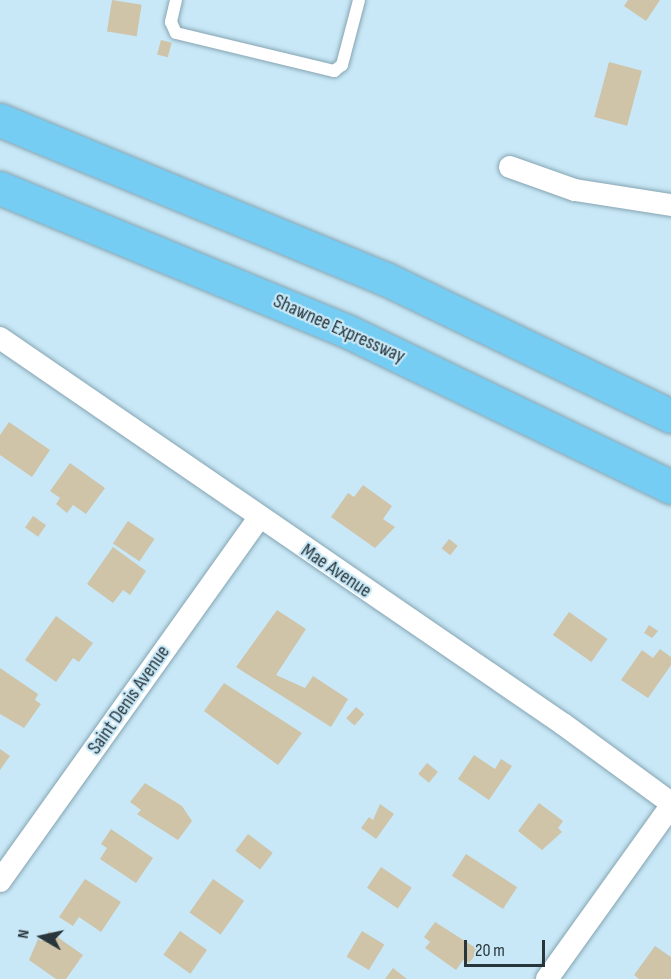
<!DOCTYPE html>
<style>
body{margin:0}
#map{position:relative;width:671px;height:979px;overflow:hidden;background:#c8e8f7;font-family:"Sofia Sans Condensed",sans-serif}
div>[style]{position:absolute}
.building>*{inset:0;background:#cfc3a8;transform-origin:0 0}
.roads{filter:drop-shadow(0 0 2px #86a4b2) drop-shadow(0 0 2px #86a4b2)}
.lane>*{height:12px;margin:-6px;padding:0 6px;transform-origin:6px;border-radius:6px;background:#fff}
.street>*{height:22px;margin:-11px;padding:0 11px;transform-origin:11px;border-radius:11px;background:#fff}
.highway>*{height:33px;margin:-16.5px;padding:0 16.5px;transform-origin:16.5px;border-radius:16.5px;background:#75cdf3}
span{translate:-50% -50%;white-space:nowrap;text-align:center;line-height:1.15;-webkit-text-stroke:4.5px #c8e8f7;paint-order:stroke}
.street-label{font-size:20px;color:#28353a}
.north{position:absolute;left:12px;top:907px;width:60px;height:60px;-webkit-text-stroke:4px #c8e8f7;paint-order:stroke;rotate:279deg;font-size:16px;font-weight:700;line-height:24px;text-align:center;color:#28353a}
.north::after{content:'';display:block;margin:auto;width:21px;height:27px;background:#28353a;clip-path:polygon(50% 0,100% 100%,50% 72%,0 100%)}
.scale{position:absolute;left:464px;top:940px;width:81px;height:27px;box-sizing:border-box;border:3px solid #28353a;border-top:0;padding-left:8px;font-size:18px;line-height:21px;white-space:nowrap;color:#28353a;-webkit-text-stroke:4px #c8e8f7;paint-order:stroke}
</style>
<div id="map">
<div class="building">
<div style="left:112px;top:0;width:30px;height:32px;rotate:9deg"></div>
<div style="clip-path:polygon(628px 0,660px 0,646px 21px,624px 6px)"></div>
<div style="left:161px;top:40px;width:11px;height:15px;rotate:15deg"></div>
<div style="left:609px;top:62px;width:34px;height:57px;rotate:15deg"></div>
<div style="clip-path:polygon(9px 422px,50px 450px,32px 477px,0 455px,0 435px)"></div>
<div style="clip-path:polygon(70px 463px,105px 488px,86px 514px,73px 505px,67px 513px,56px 504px,60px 498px,50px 491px)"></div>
<div style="clip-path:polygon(363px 485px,392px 506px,383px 519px,395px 527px,375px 548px,331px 517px,348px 493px,354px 497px)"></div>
<div style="left:33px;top:516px;width:16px;height:14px;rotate:35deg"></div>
<div style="left:128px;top:521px;width:32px;height:27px;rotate:34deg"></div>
<div style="left:449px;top:539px;width:11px;height:12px;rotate:38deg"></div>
<div style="clip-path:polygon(113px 547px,146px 571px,130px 595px,123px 590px,113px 603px,87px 584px)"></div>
<div style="clip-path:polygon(277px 610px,306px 629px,276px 675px,305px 688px,313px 676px,348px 699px,331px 727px,236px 667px)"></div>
<div style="left:569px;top:612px;width:47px;height:28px;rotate:35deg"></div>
<div style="clip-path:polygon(56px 616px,93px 643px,79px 662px,73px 658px,56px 682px,25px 660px)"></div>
<div style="clip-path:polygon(649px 625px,658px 631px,652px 638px,644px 633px)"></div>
<div style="clip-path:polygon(660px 649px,671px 657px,671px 665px,648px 698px,621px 680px,642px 650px,653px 658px)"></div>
<div style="clip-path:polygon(0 668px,38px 694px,35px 700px,41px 704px,24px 728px,0 714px)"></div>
<div style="clip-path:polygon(224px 683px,302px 733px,278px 765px,204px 711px)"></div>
<div style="left:356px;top:707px;width:11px;height:15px;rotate:41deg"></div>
<div style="clip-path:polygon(0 749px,10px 756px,0 770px)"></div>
<div style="clip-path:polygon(474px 755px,495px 769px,501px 759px,512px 766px,489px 800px,458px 779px)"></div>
<div style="left:427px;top:763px;width:14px;height:14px;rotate:39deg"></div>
<div style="clip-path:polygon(145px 783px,182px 806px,192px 821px,178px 840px,137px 814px,141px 810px,130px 802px)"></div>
<div style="clip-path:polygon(539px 803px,563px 821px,558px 828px,562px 832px,542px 850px,518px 831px)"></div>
<div style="clip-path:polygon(380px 804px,394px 814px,376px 839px,361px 828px,369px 817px,373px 820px)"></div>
<div style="clip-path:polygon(111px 829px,153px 858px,136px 883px,100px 859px,107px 848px,101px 844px)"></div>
<div style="left:248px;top:834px;width:31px;height:21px;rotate:37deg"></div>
<div style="left:466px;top:854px;width:61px;height:26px;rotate:33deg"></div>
<div style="left:381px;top:867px;width:37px;height:25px;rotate:34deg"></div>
<div style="clip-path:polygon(85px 879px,121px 902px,101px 932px,79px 917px,73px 926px,59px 917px)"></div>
<div style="left:213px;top:879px;width:38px;height:41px;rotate:35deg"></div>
<div style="clip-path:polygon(435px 922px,479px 950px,469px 963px,464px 959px,456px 970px,425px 948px,430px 942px,424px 937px)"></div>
<div style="clip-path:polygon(49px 931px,83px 955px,66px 979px,56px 979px,29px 960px,38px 939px,42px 941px)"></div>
<div style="left:180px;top:931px;width:33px;height:29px;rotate:35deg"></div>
<div style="left:362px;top:931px;width:26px;height:30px;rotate:31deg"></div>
<div style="clip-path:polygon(655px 946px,671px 957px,671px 979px,639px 979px,634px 975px)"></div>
<div style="clip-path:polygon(393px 968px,407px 979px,385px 979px)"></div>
</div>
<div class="roads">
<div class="lane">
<div style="left:176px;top:0;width:23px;rotate:103deg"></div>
<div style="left:171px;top:22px;width:12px;rotate:66deg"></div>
<div style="left:176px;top:33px;width:163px;rotate:13.5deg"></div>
<div style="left:334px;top:71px;width:10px;rotate:-37deg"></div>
<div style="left:342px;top:65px;width:67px;rotate:-75.3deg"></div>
</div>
<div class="street">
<div style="left:510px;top:167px;width:69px;rotate:19.5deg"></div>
<div style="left:575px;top:190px;width:97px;rotate:8.9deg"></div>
<div style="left:0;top:338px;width:683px;rotate:34.44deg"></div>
<div style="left:563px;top:724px;width:134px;rotate:36.2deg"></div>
<div style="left:0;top:881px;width:445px;rotate:-54.5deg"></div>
<div style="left:547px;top:979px;width:213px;rotate:-54.4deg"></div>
</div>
<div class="highway">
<div style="left:0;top:120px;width:417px;rotate:22.4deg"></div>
<div style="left:386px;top:279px;width:316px;rotate:25.7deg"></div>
<div style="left:0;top:188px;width:375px;rotate:22.4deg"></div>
<div style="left:347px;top:331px;width:360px;rotate:25.7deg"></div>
</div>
</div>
<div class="street-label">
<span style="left:339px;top:329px;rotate:24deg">Shawnee Expressway</span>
<span style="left:336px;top:571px;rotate:34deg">Mae Avenue</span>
<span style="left:129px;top:700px;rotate:-55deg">Saint Denis Avenue</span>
</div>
<div class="north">N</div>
<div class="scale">20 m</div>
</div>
